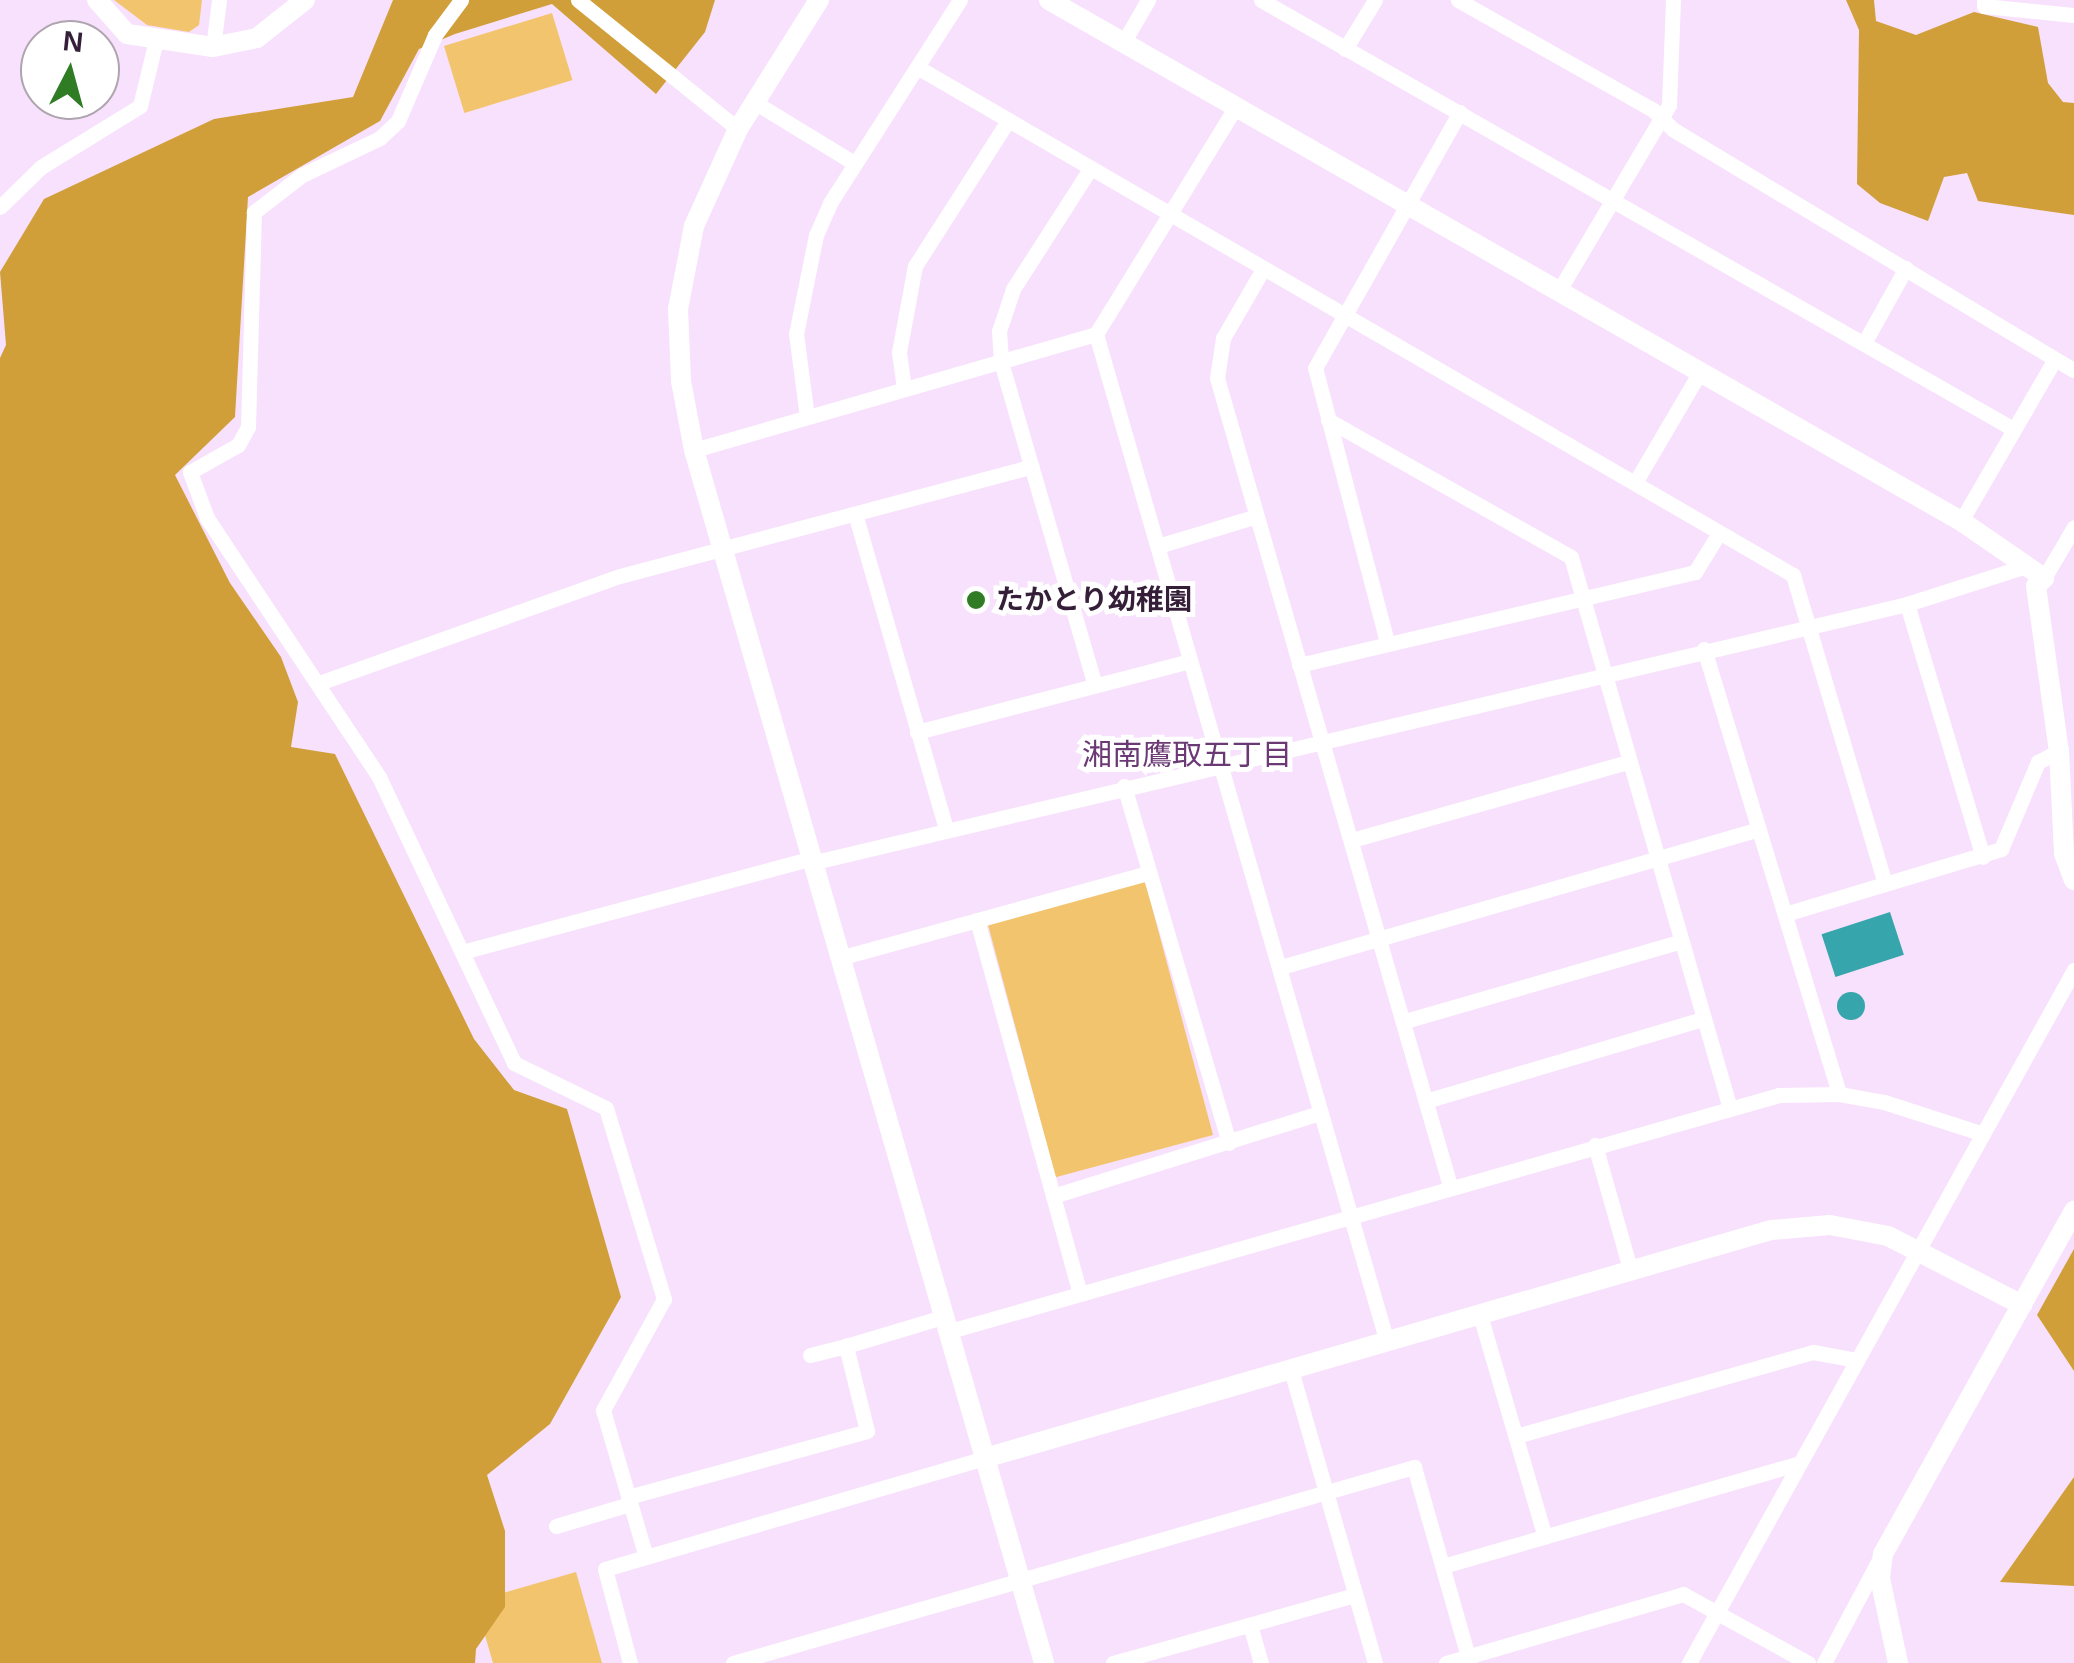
<!DOCTYPE html>
<meta charset="utf-8">
<style>
body{margin:0}
#map{position:relative;width:2074px;height:1663px;overflow:hidden;background:#f8e1fc;font-family:Helvetica,"Noto Sans JP",sans-serif}
div>[style]{position:absolute}
.green>*{inset:0;background:#f2c46e;transform-origin:0 0}
.forest>*{inset:0;background:#d19f3a}
.water>*{inset:0;background:#37a5ac;transform-origin:0 0}
.round{border-radius:50%}
.minor>*{height:15px;margin:-7.5px;padding:0 7.5px;transform-origin:7.5px;border-radius:7.5px;background:#fff}
.tertiary>*{height:20px;margin:-10px;padding:0 10px;transform-origin:10px;border-radius:10px;background:#fff}
.dots>*{width:28px;height:28px;translate:-50% -50%;box-sizing:border-box;border:5px solid #fff;border-radius:50%}
span{translate:-50% -50%;white-space:nowrap;text-align:center;line-height:1.15;-webkit-text-stroke:10px #fff;paint-order:stroke}
.poi-label{font-size:28px;color:#341e38;font-weight:700}
.left{translate:0 -50%;text-align:left}
.neighbourhood-label{font-size:30px;color:#6b3974}
.north{position:absolute;left:20px;top:20px;width:100px;height:100px;box-sizing:border-box;background:#fff;border:2px solid #aea5af;border-radius:50%;rotate:6deg;font-size:28px;font-weight:700;line-height:40px;text-align:center;color:#341e38}
.north::after{content:'';display:block;margin:auto;width:35px;height:45px;background:#2f7c25;clip-path:polygon(50% 0,100% 100%,50% 72%,0 100%)}
</style>
<div id="map">
<div class="green">
<div style="clip-path:polygon(114px 0,202px 0,199px 25px,189px 32px,147px 25px)"></div>
<div style="left:552px;top:13px;width:70px;height:113px;rotate:73deg"></div>
<div style="left:1145px;top:881px;width:263px;height:163px;rotate:75deg"></div>
<div style="clip-path:polygon(576px 1572px,602px 1663px,493px 1663px,475px 1601px)"></div>
</div>
<div class="forest">
<div style="clip-path:polygon(393px 0,715px 0,705px 32px,656px 94px,552px 4px,455px 34px,419px 49px,380px 121px,248px 197px,235px 417px,175px 475px,230px 583px,281px 657px,298px 702px,291px 747px,335px 754px,474px 1039px,514px 1090px,567px 1109px,621px 1297px,550px 1424px,487px 1475px,505px 1531px,505px 1607px,476px 1649px,475px 1663px,0 1663px,0 358px,6px 345px,0 272px,44px 199px,214px 119px,353px 97px)"></div>
<div style="clip-path:polygon(1846px 0,1874px 0,1876px 21px,1916px 35px,1974px 12px,2038px 27px,2048px 83px,2063px 102px,2074px 103px,2074px 215px,1978px 201px,1967px 173px,1944px 177px,1928px 221px,1880px 203px,1857px 184px,1859px 30px)"></div>
<div style="clip-path:polygon(2074px 1249px,2074px 1371px,2037px 1315px)"></div>
<div style="clip-path:polygon(2074px 1477px,2074px 1586px,2000px 1582px)"></div>
</div>
<div class="water">
<div style="left:1890px;top:912px;width:45px;height:72px;rotate:72deg"></div>
<div class="round" style="left:1837px;top:992px;width:28px;height:28px"></div>
</div>
<div class="minor">
<div style="left:461px;top:0;width:44px;rotate:126.6deg"></div>
<div style="left:435px;top:35px;width:94px;rotate:113.3deg"></div>
<div style="left:398px;top:121px;width:25px;rotate:137deg"></div>
<div style="left:380px;top:138px;width:86px;rotate:154.6deg"></div>
<div style="left:302px;top:175px;width:61px;rotate:142.4deg"></div>
<div style="left:254px;top:212px;width:215px;rotate:91.6deg"></div>
<div style="left:248px;top:427px;width:21px;rotate:119deg"></div>
<div style="left:238px;top:445px;width:55px;rotate:150.6deg"></div>
<div style="left:190px;top:472px;width:49px;rotate:69.7deg"></div>
<div style="left:207px;top:518px;width:311px;rotate:56.4deg"></div>
<div style="left:379px;top:777px;width:316px;rotate:64.7deg"></div>
<div style="left:514px;top:1063px;width:102px;rotate:26.1deg"></div>
<div style="left:606px;top:1108px;width:200px;rotate:73.1deg"></div>
<div style="left:664px;top:1299px;width:127px;rotate:118.8deg"></div>
<div style="left:603px;top:1410px;width:153px;rotate:73.7deg"></div>
<div style="left:578px;top:0;width:206px;rotate:38.9deg"></div>
<div style="left:1261px;top:0;width:866px;rotate:29.7deg"></div>
<div style="left:1458px;top:0;width:224px;rotate:29.4deg"></div>
<div style="left:1653px;top:110px;width:29px;rotate:44deg"></div>
<div style="left:1674px;top:130px;width:466px;rotate:31deg"></div>
<div style="left:1984px;top:0;width:6px;rotate:90deg"></div>
<div style="left:1984px;top:6px;width:90px;rotate:5.7deg"></div>
<div style="left:1123px;top:43px;width:50px;rotate:-59.8deg"></div>
<div style="left:213px;top:47px;width:47px;rotate:-82.7deg"></div>
<div style="left:1345px;top:49px;width:57px;rotate:-58.5deg"></div>
<div style="left:917px;top:67px;width:1013px;rotate:30.11deg"></div>
<div style="left:1793px;top:575px;width:322px;rotate:73.4deg"></div>
<div style="left:754px;top:102px;width:117px;rotate:31.4deg"></div>
<div style="left:1090px;top:169px;width:143px;rotate:122.7deg"></div>
<div style="left:1013px;top:289px;width:44px;rotate:108.4deg"></div>
<div style="left:999px;top:331px;width:31px;rotate:86deg"></div>
<div style="left:1001px;top:362px;width:337px;rotate:73.8deg"></div>
<div style="left:0;top:207px;width:57px;rotate:-44.3deg"></div>
<div style="left:41px;top:167px;width:116px;rotate:-31.6deg"></div>
<div style="left:140px;top:106px;width:68px;rotate:-76.4deg"></div>
<div style="left:1263px;top:269px;width:80px;rotate:120.1deg"></div>
<div style="left:1223px;top:338px;width:40px;rotate:98.5deg"></div>
<div style="left:1217px;top:378px;width:841px;rotate:73.91deg"></div>
<div style="left:1558px;top:292px;width:217px;rotate:-59.3deg"></div>
<div style="left:1669px;top:105px;width:105px;rotate:-87.8deg"></div>
<div style="left:1096px;top:334px;width:1049px;rotate:73.9deg"></div>
<div style="left:1864px;top:343px;width:86px;rotate:-60.8deg"></div>
<div style="left:904px;top:388px;width:36px;rotate:-98deg"></div>
<div style="left:899px;top:352px;width:87px;rotate:-79.5deg"></div>
<div style="left:915px;top:266px;width:171px;rotate:-57.4deg"></div>
<div style="left:807px;top:417px;width:84px;rotate:-97.5deg"></div>
<div style="left:796px;top:334px;width:101px;rotate:-78.6deg"></div>
<div style="left:816px;top:235px;width:35px;rotate:-66deg"></div>
<div style="left:830px;top:203px;width:241px;rotate:-57.4deg"></div>
<div style="left:1328px;top:420px;width:279px;rotate:29.4deg"></div>
<div style="left:1571px;top:557px;width:570px;rotate:73.92deg"></div>
<div style="left:694px;top:450px;width:418px;rotate:-16.1deg"></div>
<div style="left:1096px;top:334px;width:265px;rotate:-58.4deg"></div>
<div style="left:1636px;top:481px;width:126px;rotate:-59.6deg"></div>
<div style="left:856px;top:517px;width:324px;rotate:73.9deg"></div>
<div style="left:1961px;top:521px;width:187px;rotate:-59.9deg"></div>
<div style="left:1158px;top:546px;width:103px;rotate:-16.9deg"></div>
<div style="left:2044px;top:578px;width:59px;rotate:-59.5deg"></div>
<div style="left:1907px;top:604px;width:264px;rotate:73.3deg"></div>
<div style="left:1387px;top:642px;width:283px;rotate:-104.7deg"></div>
<div style="left:1315px;top:368px;width:294px;rotate:-60.5deg"></div>
<div style="left:1704px;top:649px;width:465px;rotate:73.1deg"></div>
<div style="left:1299px;top:665px;width:407px;rotate:-13.2deg"></div>
<div style="left:1695px;top:572px;width:46px;rotate:-58.4deg"></div>
<div style="left:319px;top:683px;width:319px;rotate:-19.6deg"></div>
<div style="left:620px;top:576px;width:426px;rotate:-14.9deg"></div>
<div style="left:917px;top:732px;width:282px;rotate:-14.6deg"></div>
<div style="left:1124px;top:786px;width:372px;rotate:73.6deg"></div>
<div style="left:1352px;top:840px;width:287px;rotate:-15.8deg"></div>
<div style="left:815px;top:862px;width:1122px;rotate:-13.29deg"></div>
<div style="left:1907px;top:604px;width:125px;rotate:-17.7deg"></div>
<div style="left:1785px;top:914px;width:226px;rotate:-16.7deg"></div>
<div style="left:2001px;top:849px;width:95px;rotate:-67deg"></div>
<div style="left:2038px;top:762px;width:24px;rotate:-28deg"></div>
<div style="left:977px;top:920px;width:387px;rotate:74.6deg"></div>
<div style="left:462px;top:952px;width:364px;rotate:-15deg"></div>
<div style="left:843px;top:957px;width:317px;rotate:-15.4deg"></div>
<div style="left:1281px;top:967px;width:497px;rotate:-16.1deg"></div>
<div style="left:1405px;top:1021px;width:288px;rotate:-16.1deg"></div>
<div style="left:1429px;top:1100px;width:285px;rotate:-16.5deg"></div>
<div style="left:1595px;top:1145px;width:132px;rotate:74.2deg"></div>
<div style="left:1053px;top:1196px;width:280px;rotate:-17.3deg"></div>
<div style="left:1480px;top:1315px;width:231px;rotate:73.7deg"></div>
<div style="left:950px;top:1331px;width:862px;rotate:-15.89deg"></div>
<div style="left:1779px;top:1095px;width:60px;rotate:-1deg"></div>
<div style="left:1839px;top:1094px;width:46px;rotate:10.1deg"></div>
<div style="left:1884px;top:1102px;width:104px;rotate:17.9deg"></div>
<div style="left:810px;top:1355px;width:37px;rotate:-14deg"></div>
<div style="left:1291px;top:1370px;width:305px;rotate:74deg"></div>
<div style="left:1516px;top:1436px;width:309px;rotate:-15.8deg"></div>
<div style="left:1813px;top:1352px;width:45px;rotate:10.3deg"></div>
<div style="left:628px;top:1497px;width:248px;rotate:-15.4deg"></div>
<div style="left:867px;top:1431px;width:88px;rotate:-103.9deg"></div>
<div style="left:846px;top:1346px;width:104px;rotate:-16.7deg"></div>
<div style="left:556px;top:1526px;width:77px;rotate:-16.6deg"></div>
<div style="left:1443px;top:1566px;width:371px;rotate:-16.1deg"></div>
<div style="left:1250px;top:1625px;width:40px;rotate:74deg"></div>
<div style="left:630px;top:1663px;width:97px;rotate:-104.9deg"></div>
<div style="left:605px;top:1569px;width:396px;rotate:-16.3deg"></div>
<div style="left:733px;top:1663px;width:709px;rotate:-16.06deg"></div>
<div style="left:1414px;top:1467px;width:204px;rotate:74.1deg"></div>
<div style="left:1113px;top:1663px;width:251px;rotate:-15.7deg"></div>
<div style="left:1446px;top:1663px;width:247px;rotate:-16.2deg"></div>
<div style="left:1683px;top:1594px;width:143px;rotate:28.9deg"></div>
<div style="left:1689px;top:1663px;width:793px;rotate:-60.95deg"></div>
<div style="left:1824px;top:1663px;width:115px;rotate:-61.9deg"></div>
</div>
<div class="tertiary">
<div style="left:97px;top:0;width:45px;rotate:48.6deg"></div>
<div style="left:127px;top:34px;width:87px;rotate:8.6deg"></div>
<div style="left:213px;top:47px;width:45px;rotate:-11.6deg"></div>
<div style="left:257px;top:38px;width:61px;rotate:-38.4deg"></div>
<div style="left:819px;top:0;width:152px;rotate:122.1deg"></div>
<div style="left:738px;top:129px;width:107px;rotate:114.4deg"></div>
<div style="left:694px;top:226px;width:85px;rotate:100.9deg"></div>
<div style="left:678px;top:309px;width:72px;rotate:87.6deg"></div>
<div style="left:681px;top:381px;width:70px;rotate:79.3deg"></div>
<div style="left:694px;top:450px;width:1262px;rotate:73.9deg"></div>
<div style="left:1049px;top:0;width:1050px;rotate:29.74deg"></div>
<div style="left:1961px;top:521px;width:101px;rotate:34.5deg"></div>
<div style="left:2044px;top:578px;width:11px;rotate:135deg"></div>
<div style="left:2036px;top:586px;width:167px;rotate:82.1deg"></div>
<div style="left:2059px;top:751px;width:103px;rotate:87.2deg"></div>
<div style="left:2064px;top:854px;width:28px;rotate:69deg"></div>
<div style="left:985px;top:1458px;width:818px;rotate:-16.18deg"></div>
<div style="left:1771px;top:1230px;width:59px;rotate:-4.8deg"></div>
<div style="left:1830px;top:1225px;width:59px;rotate:10.7deg"></div>
<div style="left:1888px;top:1236px;width:151px;rotate:27.2deg"></div>
<div style="left:1898px;top:1663px;width:87px;rotate:-102deg"></div>
<div style="left:1880px;top:1578px;width:24px;rotate:-83deg"></div>
<div style="left:1883px;top:1554px;width:393px;rotate:-60.9deg"></div>
</div>
<div class="dots">
<div style="left:976px;top:600px;background:#2f7c25"></div>
</div>
<div class="poi-label">
<span class="left" style="left:996px;top:600px">たかとり幼稚園</span>
</div>
<div class="neighbourhood-label">
<span style="left:1187px;top:755px">湘南鷹取五丁目</span>
</div>
<div class="north">N</div>
</div>
